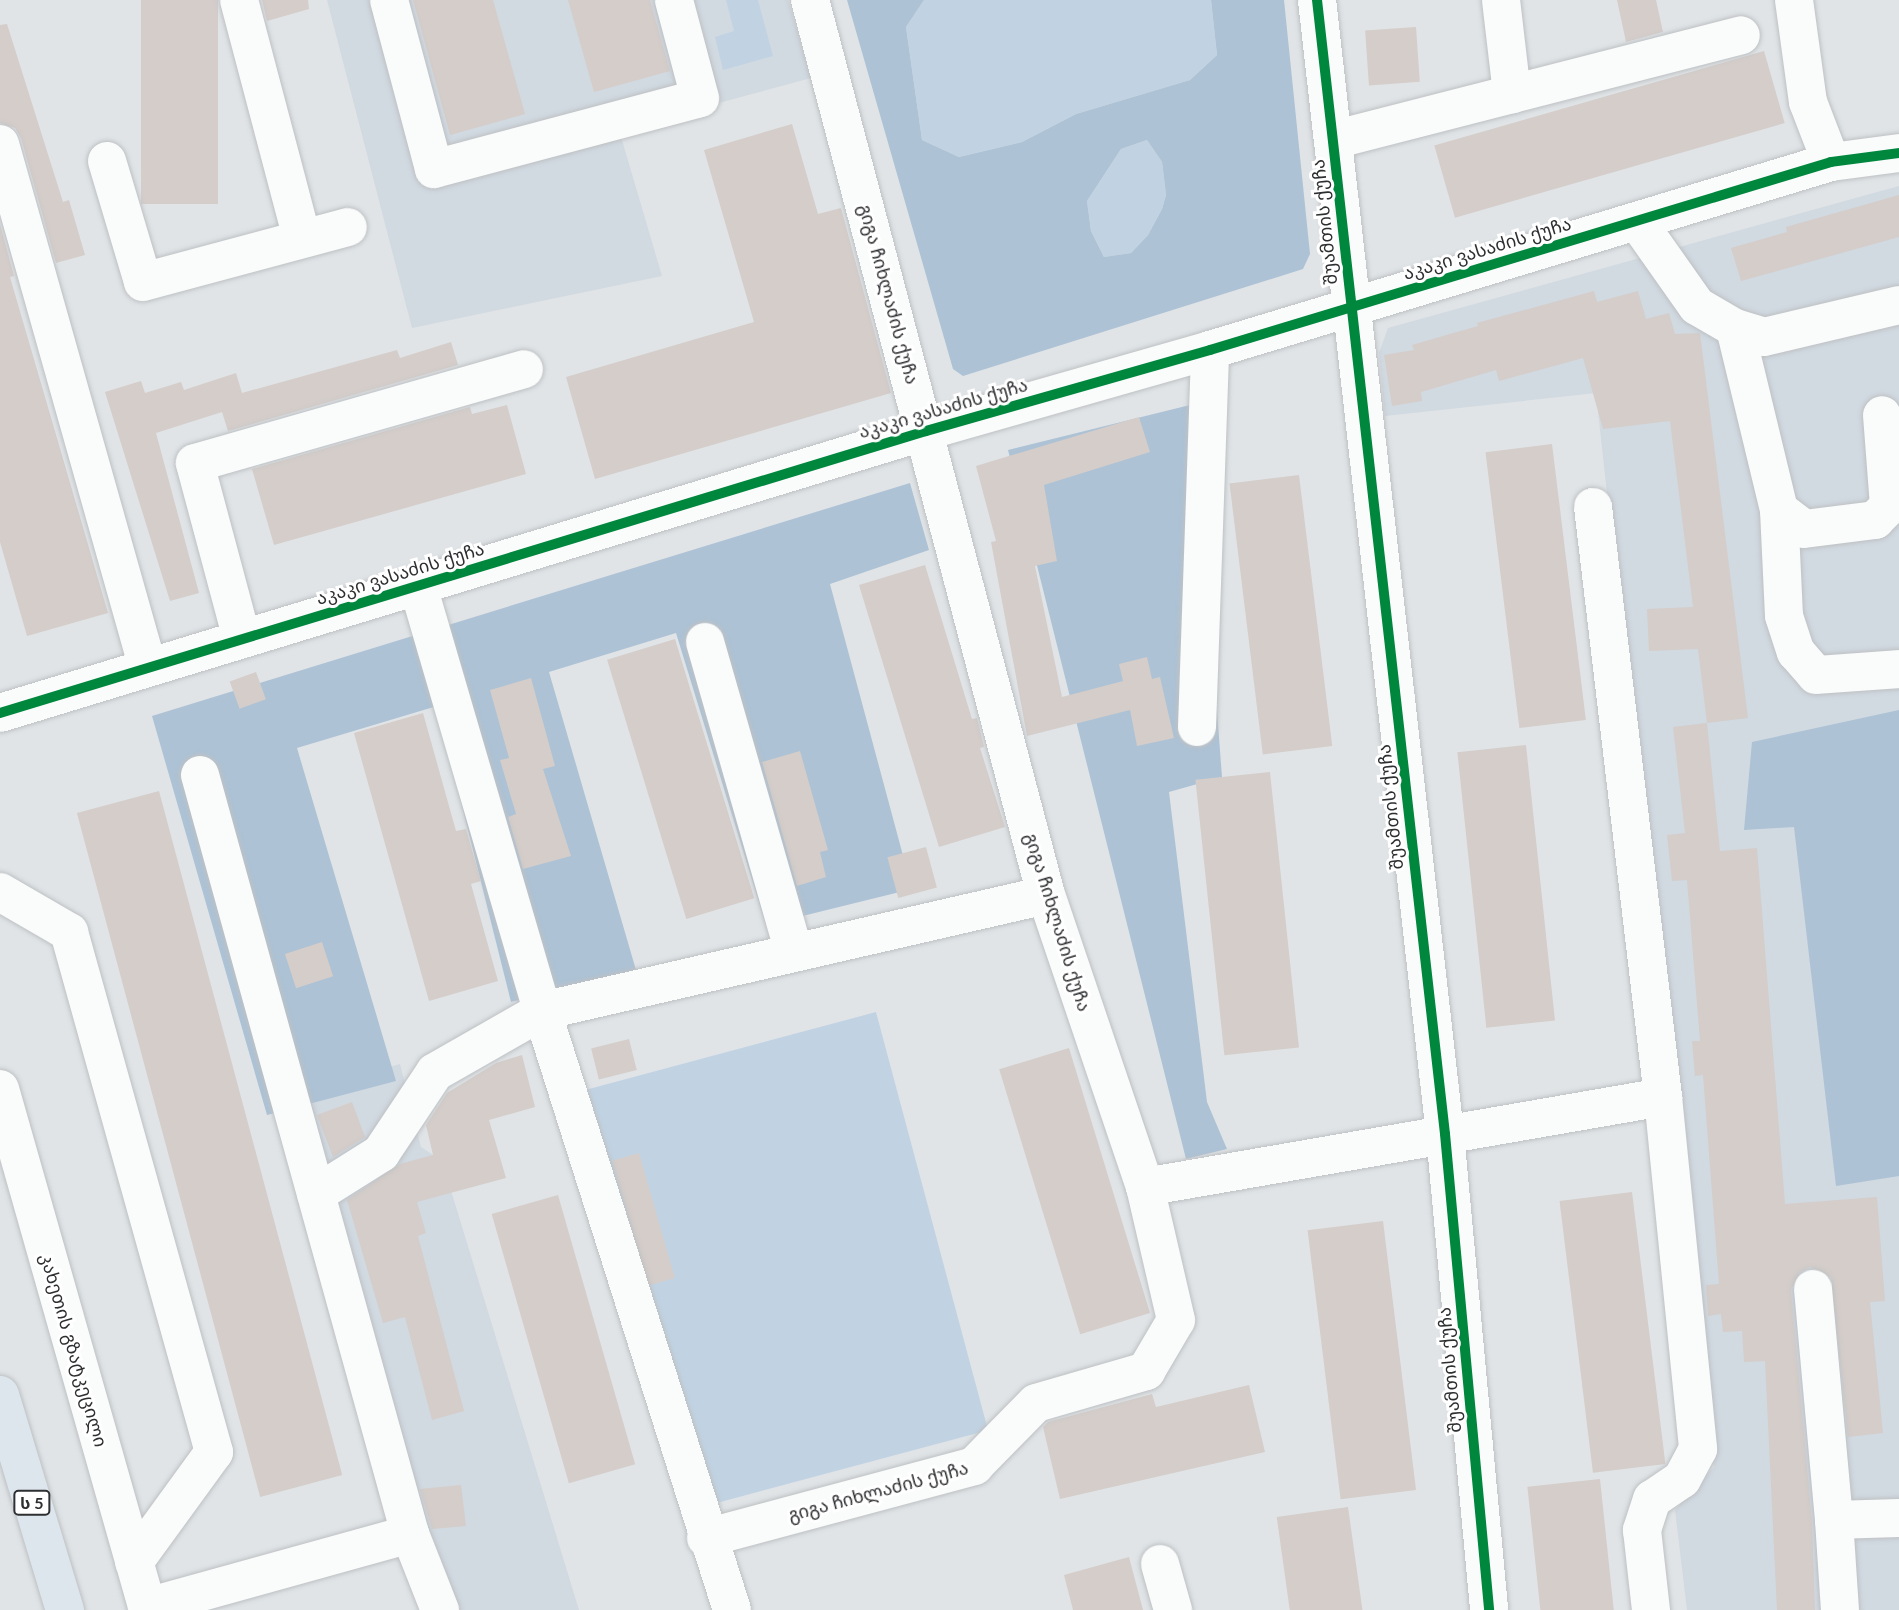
<!DOCTYPE html>
<meta charset="utf-8">
<style>
body{margin:0}
#map{position:relative;width:1899px;height:1610px;overflow:hidden;background:#e0e4e7;font-family:Lato,"Noto Sans Georgian",sans-serif}
div>[style]{position:absolute}
.built>*{inset:0;background:#d1d9e1}
.green>*{inset:0;background:#c1d3e3;transform-origin:0 0}
.forest>*{inset:0;background:#adc2d5}
.building>*{inset:0;background:#d4cdca;transform-origin:0 0}
.roads{filter:drop-shadow(0 0 2px #bec1c3) drop-shadow(0 0 2px #bec1c3)}
.minor>*{height:38px;margin:-19px;padding:0 19px;transform-origin:19px;border-radius:19px;background:#fafbfb}
.highway>*{height:38px;margin:-19px;padding:0 19px;transform-origin:19px;border-radius:19px;background:#dee6ed}
.cycleway>*{height:10px;margin:-5px;padding:0 5px;transform-origin:5px;border-radius:5px;background:#00873e}
span{translate:-50% -50%;white-space:nowrap;text-align:center;line-height:1.15;-webkit-text-stroke:6px #fff;paint-order:stroke}
.shield-label span{padding:2px 5px;background:#fff;border:2px solid;border-radius:5px;-webkit-text-stroke-width:0}
.shield-label{font-size:16px;color:#2d2f31;font-weight:700}
.street-label{font-size:18px;color:#2d2f31}
</style>
<div id="map">
<div class="built">
<div style="clip-path:polygon(327px 0,788px 0,811px 78px,619px 130px,662px 276px,412px 328px)"></div>
<div style="clip-path:polygon(1899px 186px,1899px 1610px,1687px 1610px,1675px 1510px,1714px 1467px,1596px 393px,1385px 416px,1379px 353px,1388px 328px)"></div>
<div style="clip-path:polygon(400px 1064px,421px 1147px,442px 1161px,579px 1610px,446px 1610px,292px 1094px)"></div>
</div>
<div class="green">
<div style="clip-path:polygon(726px 0,758px 0,773px 56px,723px 70px,715px 37px,734px 31px)"></div>
<div style="clip-path:polygon(924px 0,1211px 0,1217px 55px,1190px 80px,1076px 114px,1022px 142px,959px 157px,922px 140px,906px 27px)"></div>
<div style="clip-path:polygon(1147px 140px,1162px 162px,1166px 195px,1162px 209px,1148px 235px,1131px 253px,1104px 257px,1091px 231px,1087px 201px,1121px 149px)"></div>
<div style="left:876px;top:1012px;width:433px;height:303px;rotate:75deg"></div>
</div>
<div class="forest">
<div style="clip-path:polygon(evenodd,847px 0,924px 0,906px 27px,922px 140px,959px 157px,1022px 142px,1076px 114px,1190px 80px,1217px 55px,1211px 0,1284px 0,1310px 254px,1303px 269px,963px 376px,953px 369px,847px 0,1147px 140px,1162px 162px,1166px 195px,1162px 209px,1148px 235px,1131px 253px,1104px 257px,1091px 231px,1087px 201px,1121px 149px,1147px 140px)"></div>
<div style="clip-path:polygon(1194px 404px,1222px 777px,1169px 792px,1207px 1102px,1227px 1149px,1186px 1159px,1008px 450px)"></div>
<div style="clip-path:polygon(910px 483px,929px 550px,830px 584px,912px 889px,766px 925px,676px 633px,549px 672px,636px 970px,511px 1002px,437px 706px,297px 748px,396px 1081px,267px 1115px,152px 716px)"></div>
<div style="clip-path:polygon(1899px 710px,1899px 1176px,1836px 1186px,1794px 827px,1744px 830px,1752px 742px)"></div>
</div>
<div class="building">
<div style="left:141px;top:0;width:77px;height:204px"></div>
<div style="clip-path:polygon(262px 0,308px 0,309px 9px,267px 21px)"></div>
<div style="clip-path:polygon(413px 0,493px 0,525px 114px,450px 135px)"></div>
<div style="clip-path:polygon(568px 0,650px 0,670px 71px,594px 92px)"></div>
<div style="clip-path:polygon(1617px 0,1656px 0,1663px 32px,1626px 42px)"></div>
<div style="clip-path:polygon(7px 24px,63px 202px,69px 200px,85px 255px,56px 263px,21px 138px,15px 128px,0 123px,0 25px)"></div>
<div style="left:1416px;top:27px;width:55px;height:51px;rotate:86deg"></div>
<div style="left:1764px;top:51px;width:75px;height:343px;rotate:74deg"></div>
<div style="clip-path:polygon(792px 124px,818px 214px,841px 208px,891px 393px,595px 479px,566px 377px,754px 322px,704px 150px)"></div>
<div style="clip-path:polygon(1899px 195px,1899px 237px,1741px 281px,1731px 248px,1787px 232px,1786px 227px)"></div>
<div style="clip-path:polygon(0 224px,14px 276px,10px 277px,108px 613px,27px 636px,0 542px)"></div>
<div style="clip-path:polygon(1594px 291px,1597px 302px,1638px 291px,1646px 319px,1669px 313px,1675px 334px,1700px 333px,1748px 718px,1707px 723px,1698px 649px,1649px 651px,1647px 609px,1693px 607px,1670px 421px,1603px 429px,1583px 358px,1499px 381px,1496px 370px,1421px 392px,1422px 401px,1392px 406px,1384px 355px,1414px 350px,1412px 345px,1478px 326px,1477px 323px)"></div>
<div style="clip-path:polygon(451px 342px,458px 365px,228px 431px,222px 412px,156px 433px,199px 593px,170px 601px,105px 392px,141px 381px,145px 393px,181px 382px,184px 390px,236px 373px,242px 393px,397px 350px,400px 358px)"></div>
<div style="clip-path:polygon(507px 405px,526px 474px,274px 545px,252px 469px,470px 407px,472px 414px)"></div>
<div style="clip-path:polygon(1139px 417px,1150px 452px,1044px 485px,1057px 561px,1035px 566px,1062px 697px,1123px 681px,1119px 664px,1147px 657px,1152px 679px,1160px 677px,1174px 738px,1137px 746px,1130px 710px,1027px 736px,991px 542px,996px 541px,976px 466px)"></div>
<div style="left:1552px;top:444px;width:278px;height:67px;rotate:83deg"></div>
<div style="left:1299px;top:475px;width:273px;height:70px;rotate:83deg"></div>
<div style="clip-path:polygon(925px 565px,972px 719px,977px 718px,984px 747px,980px 748px,1005px 827px,939px 847px,859px 585px)"></div>
<div style="left:675px;top:639px;width:271px;height:71px;rotate:73deg"></div>
<div style="left:256px;top:672px;width:29px;height:28px;rotate:70deg"></div>
<div style="clip-path:polygon(531px 678px,555px 766px,543px 769px,571px 856px,523px 869px,508px 817px,516px 814px,500px 760px,509px 758px,490px 690px)"></div>
<div style="clip-path:polygon(423px 713px,456px 831px,466px 829px,481px 881px,471px 884px,498px 981px,429px 1001px,354px 733px)"></div>
<div style="clip-path:polygon(1707px 723px,1720px 851px,1757px 848px,1785px 1204px,1877px 1197px,1885px 1301px,1870px 1302px,1883px 1433px,1848px 1437px,1831px 1277px,1810px 1267px,1800px 1272px,1791px 1290px,1812px 1522px,1815px 1610px,1777px 1610px,1765px 1361px,1744px 1362px,1742px 1331px,1723px 1332px,1721px 1314px,1708px 1316px,1706px 1285px,1719px 1284px,1703px 1075px,1695px 1076px,1692px 1041px,1700px 1041px,1687px 880px,1672px 881px,1667px 835px,1685px 833px,1673px 727px)"></div>
<div style="left:1526px;top:745px;width:277px;height:69px;rotate:84deg"></div>
<div style="clip-path:polygon(800px 751px,828px 850px,820px 852px,826px 877px,797px 886px,762px 762px)"></div>
<div style="left:1270px;top:772px;width:277px;height:75px;rotate:84deg"></div>
<div style="left:159px;top:791px;width:708px;height:85px;rotate:75deg"></div>
<div style="left:926px;top:847px;width:42px;height:40px;rotate:75deg"></div>
<div style="left:322px;top:942px;width:36px;height:39px;rotate:72deg"></div>
<div style="left:629px;top:1039px;width:32px;height:39px;rotate:76deg"></div>
<div style="left:1069px;top:1048px;width:277px;height:73px;rotate:73deg"></div>
<div style="clip-path:polygon(522px 1055px,535px 1107px,489px 1120px,506px 1178px,417px 1202px,426px 1233px,418px 1236px,464px 1411px,432px 1420px,405px 1317px,383px 1323px,347px 1200px,400px 1164px,433px 1155px,426px 1125px,447px 1093px,496px 1063px)"></div>
<div style="clip-path:polygon(352px 1102px,365px 1137px,333px 1157px,317px 1115px)"></div>
<div style="left:639px;top:1153px;width:130px;height:28px;rotate:74deg"></div>
<div style="left:1632px;top:1192px;width:274px;height:73px;rotate:83deg"></div>
<div style="left:558px;top:1195px;width:280px;height:69px;rotate:74deg"></div>
<div style="left:1383px;top:1221px;width:271px;height:76px;rotate:83deg"></div>
<div style="clip-path:polygon(1249px 1385px,1265px 1452px,1060px 1499px,1043px 1427px,1048px 1422px,1152px 1394px,1156px 1407px)"></div>
<div style="left:1600px;top:1479px;width:132px;height:73px;rotate:84deg"></div>
<div style="clip-path:polygon(461px 1485px,466px 1526px,432px 1529px,420px 1489px)"></div>
<div style="left:1348px;top:1507px;width:104px;height:72px;rotate:82deg"></div>
<div style="clip-path:polygon(1129px 1557px,1143px 1610px,1073px 1610px,1064px 1575px)"></div>
</div>
<div class="roads">
<div class="minor">
<div style="left:239px;top:0;width:247px;rotate:75.2deg"></div>
<div style="left:389px;top:0;width:175px;rotate:75.1deg"></div>
<div style="left:434px;top:169px;width:275px;rotate:-14.9deg"></div>
<div style="left:700px;top:98px;width:101px;rotate:-104.9deg"></div>
<div style="left:1317px;top:0;width:1141px;rotate:83.56deg"></div>
<div style="left:1445px;top:1134px;width:478px;rotate:84.7deg"></div>
<div style="left:1501px;top:0;width:95px;rotate:83.3deg"></div>
<div style="left:1794px;top:0;width:103px;rotate:82.2deg"></div>
<div style="left:1808px;top:102px;width:64px;rotate:69deg"></div>
<div style="left:1333px;top:140px;width:421px;rotate:-14.4deg"></div>
<div style="left:0;top:144px;width:544px;rotate:74.23deg"></div>
<div style="left:107px;top:161px;width:126px;rotate:73.4deg"></div>
<div style="left:143px;top:282px;width:212px;rotate:-15deg"></div>
<div style="left:1637px;top:221px;width:104px;rotate:54.8deg"></div>
<div style="left:1697px;top:306px;width:44px;rotate:30.1deg"></div>
<div style="left:1735px;top:328px;width:30px;rotate:17deg"></div>
<div style="left:1764px;top:337px;width:139px;rotate:-13.3deg"></div>
<div style="left:1735px;top:328px;width:187px;rotate:76.4deg"></div>
<div style="left:1779px;top:510px;width:31px;rotate:37deg"></div>
<div style="left:1804px;top:529px;width:72px;rotate:-7.2deg"></div>
<div style="left:1875px;top:520px;width:20px;rotate:-45deg"></div>
<div style="left:1889px;top:506px;width:91px;rotate:-94.4deg"></div>
<div style="left:1593px;top:507px;width:594px;rotate:83.23deg"></div>
<div style="left:1663px;top:1097px;width:354px;rotate:84.3deg"></div>
<div style="left:1698px;top:1449px;width:34px;rotate:118deg"></div>
<div style="left:1682px;top:1479px;width:36px;rotate:146deg"></div>
<div style="left:1652px;top:1499px;width:33px;rotate:108deg"></div>
<div style="left:1642px;top:1530px;width:81px;rotate:83.6deg"></div>
<div style="left:1779px;top:510px;width:106px;rotate:87.3deg"></div>
<div style="left:1784px;top:616px;width:38px;rotate:72deg"></div>
<div style="left:1796px;top:652px;width:30px;rotate:49deg"></div>
<div style="left:1816px;top:675px;width:83px;rotate:-4.1deg"></div>
<div style="left:418px;top:586px;width:443px;rotate:73.7deg"></div>
<div style="left:542px;top:1011px;width:628px;rotate:72.4deg"></div>
<div style="left:242px;top:639px;width:182px;rotate:-105deg"></div>
<div style="left:195px;top:463px;width:342px;rotate:-15.9deg"></div>
<div style="left:705px;top:642px;width:323px;rotate:74deg"></div>
<div style="left:0;top:713px;width:968px;rotate:-16.94deg"></div>
<div style="left:926px;top:431px;width:295px;rotate:-15.9deg"></div>
<div style="left:1210px;top:350px;width:649px;rotate:-16.84deg"></div>
<div style="left:1831px;top:162px;width:69px;rotate:-7.5deg"></div>
<div style="left:1197px;top:727px;width:377px;rotate:-88deg"></div>
<div style="left:200px;top:775px;width:788px;rotate:74.53deg"></div>
<div style="left:410px;top:1534px;width:82px;rotate:68.5deg"></div>
<div style="left:0;top:892px;width:80px;rotate:30.1deg"></div>
<div style="left:69px;top:932px;width:540px;rotate:74.42deg"></div>
<div style="left:214px;top:1452px;width:136px;rotate:126deg"></div>
<div style="left:0;top:1089px;width:542px;rotate:74.14deg"></div>
<div style="left:1145px;top:1187px;width:526px;rotate:-9.86deg"></div>
<div style="left:316px;top:1194px;width:77px;rotate:-32.2deg"></div>
<div style="left:381px;top:1153px;width:97px;rotate:-56.3deg"></div>
<div style="left:435px;top:1072px;width:123px;rotate:-29.7deg"></div>
<div style="left:542px;top:1011px;width:517px;rotate:-12.96deg"></div>
<div style="left:1813px;top:1289px;width:232px;rotate:84.8deg"></div>
<div style="left:1834px;top:1520px;width:65px;rotate:-1.8deg"></div>
<div style="left:1834px;top:1520px;width:90px;rotate:86.2deg"></div>
<div style="left:706px;top:1538px;width:278px;rotate:-15deg"></div>
<div style="left:974px;top:1466px;width:88px;rotate:-45.5deg"></div>
<div style="left:1036px;top:1403px;width:115px;rotate:-16.2deg"></div>
<div style="left:1146px;top:1371px;width:59px;rotate:-59.5deg"></div>
<div style="left:1176px;top:1320px;width:137px;rotate:-103.1deg"></div>
<div style="left:1145px;top:1187px;width:308px;rotate:-108.7deg"></div>
<div style="left:1046px;top:895px;width:926px;rotate:-104.77deg"></div>
<div style="left:1160px;top:1564px;width:48px;rotate:74.2deg"></div>
<div style="left:147px;top:1607px;width:273px;rotate:-15.5deg"></div>
</div>
<div class="highway">
<div style="left:0;top:1395px;width:225px;rotate:73.2deg"></div>
</div>
</div>
<div class="cycleway">
<div style="left:1317px;top:0;width:1141px;rotate:83.56deg"></div>
<div style="left:1445px;top:1134px;width:478px;rotate:84.7deg"></div>
<div style="left:0;top:713px;width:968px;rotate:-16.94deg"></div>
<div style="left:926px;top:431px;width:295px;rotate:-15.9deg"></div>
<div style="left:1210px;top:350px;width:649px;rotate:-16.84deg"></div>
<div style="left:1831px;top:162px;width:69px;rotate:-7.5deg"></div>
</div>
<div class="shield-label">
<span style="left:32px;top:1503px">ს 5</span>
</div>
<div class="street-label">
<span style="left:1324px;top:222px;rotate:-96deg">შუამთის ქუჩა</span>
<span style="left:1487px;top:248px;rotate:-17deg">აკაკი ვასაძის ქუჩა</span>
<span style="left:889px;top:294px;rotate:75deg">გიგა ჩიხლაძის ქუჩა</span>
<span style="left:943px;top:408px;rotate:-16deg">აკაკი ვასაძის ქუჩა</span>
<span style="left:400px;top:573px;rotate:-17deg">აკაკი ვასაძის ქუჩა</span>
<span style="left:1390px;top:807px;rotate:-96deg">შუამთის ქუჩა</span>
<span style="left:1058px;top:922px;rotate:73deg">გიგა ჩიხლაძის ქუჩა</span>
<span style="left:74px;top:1350px;rotate:74deg">კახეთის გზატკეცილი</span>
<span style="left:1449px;top:1370px;rotate:-95deg">შუამთის ქუჩა</span>
<span style="left:878px;top:1491px;rotate:-15deg">გიგა ჩიხლაძის ქუჩა</span>
</div>
</div>
